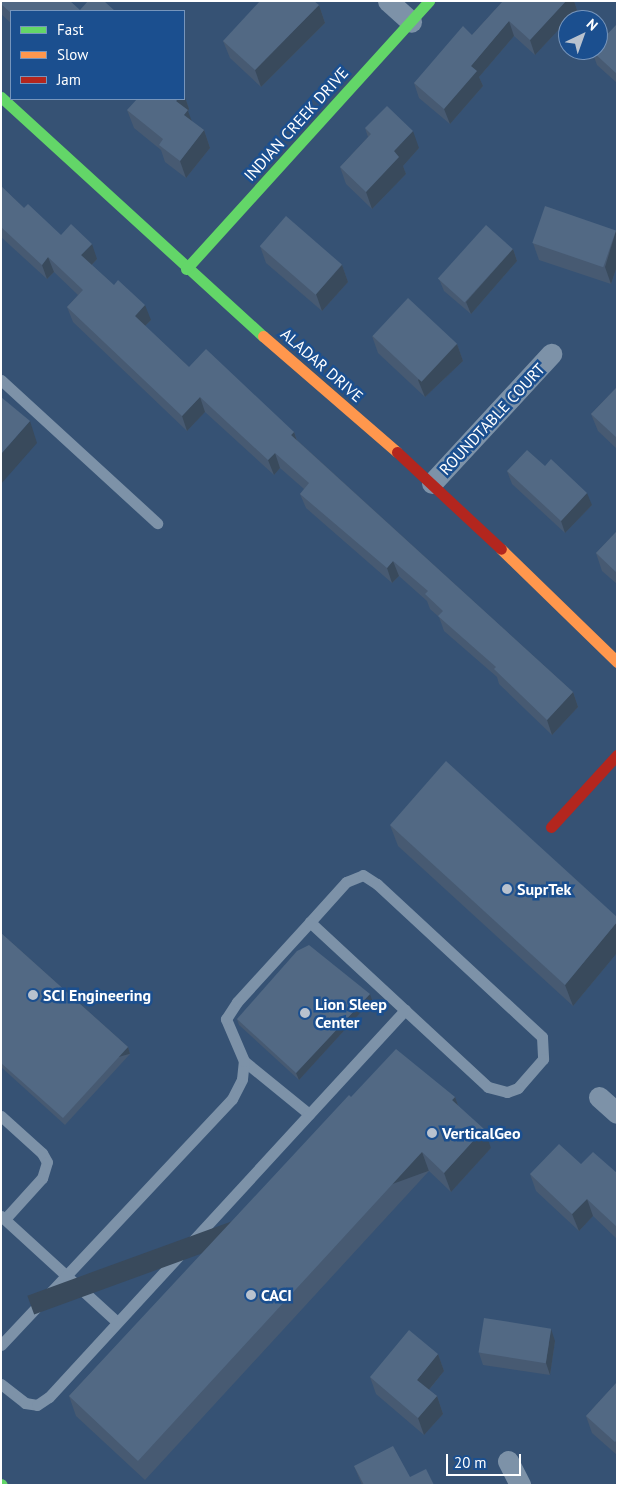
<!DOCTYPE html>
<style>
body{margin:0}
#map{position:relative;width:618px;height:1486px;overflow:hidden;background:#365274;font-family:"PT Sans",sans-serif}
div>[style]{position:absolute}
.lane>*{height:11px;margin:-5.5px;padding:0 5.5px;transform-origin:5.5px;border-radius:5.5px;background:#7d92a8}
.street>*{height:21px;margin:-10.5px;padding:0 10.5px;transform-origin:10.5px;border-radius:10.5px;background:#7d92a8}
.fast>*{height:11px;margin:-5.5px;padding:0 5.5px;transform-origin:5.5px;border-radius:5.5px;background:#63d668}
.slow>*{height:11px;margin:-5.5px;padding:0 5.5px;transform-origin:5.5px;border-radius:5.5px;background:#ff974d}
.jam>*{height:11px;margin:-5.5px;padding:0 5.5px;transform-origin:5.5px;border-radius:5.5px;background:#b3261e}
.wall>*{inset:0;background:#475a72}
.shaded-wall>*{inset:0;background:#394a5c;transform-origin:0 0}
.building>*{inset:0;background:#526984;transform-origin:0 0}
.dots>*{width:14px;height:14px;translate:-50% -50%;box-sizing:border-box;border:2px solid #1b4f8f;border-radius:50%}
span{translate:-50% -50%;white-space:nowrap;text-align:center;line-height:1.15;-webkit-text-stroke:5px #1b4f8f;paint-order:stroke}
.street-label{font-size:16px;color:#fff}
.poi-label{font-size:16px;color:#fff;font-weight:700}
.left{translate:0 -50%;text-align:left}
.frame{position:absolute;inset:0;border:2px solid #fff;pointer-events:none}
.legend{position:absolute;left:10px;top:10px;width:175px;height:90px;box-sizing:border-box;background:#1b4f8f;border:1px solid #7695bc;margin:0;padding:6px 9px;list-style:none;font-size:15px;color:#fff}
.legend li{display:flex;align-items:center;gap:10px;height:25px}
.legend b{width:25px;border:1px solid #7695bc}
.north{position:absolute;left:558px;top:10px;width:50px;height:50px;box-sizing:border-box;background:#1b4f8f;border:1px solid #7695bc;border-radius:50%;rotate:42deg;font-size:14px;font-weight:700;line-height:20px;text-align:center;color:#fff}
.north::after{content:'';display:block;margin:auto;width:18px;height:22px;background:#b9c2ce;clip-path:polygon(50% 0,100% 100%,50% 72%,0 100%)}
.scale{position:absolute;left:446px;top:1454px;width:75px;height:22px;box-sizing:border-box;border:2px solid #fff;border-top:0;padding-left:6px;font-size:15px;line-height:18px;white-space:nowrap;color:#fff;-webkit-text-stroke:4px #1b4f8f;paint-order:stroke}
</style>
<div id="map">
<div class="lane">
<div style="left:1px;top:380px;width:212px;rotate:42.5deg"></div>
<div style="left:244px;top:1061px;width:84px;rotate:39.2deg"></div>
<div style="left:1px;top:1116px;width:55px;rotate:42.1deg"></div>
<div style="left:42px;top:1153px;width:10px;rotate:61deg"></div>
<div style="left:47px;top:1162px;width:17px;rotate:107deg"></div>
<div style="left:42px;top:1178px;width:55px;rotate:132.1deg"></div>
<div style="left:1px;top:1216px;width:157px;rotate:42.4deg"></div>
<div style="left:1px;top:1345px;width:337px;rotate:-46.8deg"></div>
<div style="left:232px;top:1099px;width:22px;rotate:-63deg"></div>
<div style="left:242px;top:1079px;width:18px;rotate:-84deg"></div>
<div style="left:244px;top:1061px;width:46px;rotate:-113.2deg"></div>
<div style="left:226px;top:1019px;width:20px;rotate:-57deg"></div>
<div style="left:237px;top:1002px;width:108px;rotate:-47.6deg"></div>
<div style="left:310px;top:922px;width:54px;rotate:-48deg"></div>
<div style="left:346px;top:882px;width:18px;rotate:-22deg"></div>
<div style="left:363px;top:875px;width:17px;rotate:33deg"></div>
<div style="left:377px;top:884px;width:225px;rotate:42.8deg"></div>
<div style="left:542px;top:1037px;width:22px;rotate:87deg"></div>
<div style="left:543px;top:1059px;width:38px;rotate:131deg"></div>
<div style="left:518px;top:1088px;width:12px;rotate:160deg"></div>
<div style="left:507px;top:1092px;width:20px;rotate:-165deg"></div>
<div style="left:488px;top:1087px;width:243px;rotate:-137.2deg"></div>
<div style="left:1px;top:1384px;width:31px;rotate:38deg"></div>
<div style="left:25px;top:1403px;width:12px;rotate:9deg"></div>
<div style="left:37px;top:1405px;width:14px;rotate:-34deg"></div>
<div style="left:49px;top:1397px;width:526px;rotate:-47.39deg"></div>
</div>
<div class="street">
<div style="left:388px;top:1px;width:31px;rotate:42deg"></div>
<div style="left:432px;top:483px;width:176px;rotate:-47.3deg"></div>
<div style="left:599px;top:1097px;width:24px;rotate:42deg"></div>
<div style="left:508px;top:1461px;width:27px;rotate:63deg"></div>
</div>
<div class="fast">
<div style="left:1px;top:97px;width:355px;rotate:42.4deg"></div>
<div style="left:186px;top:269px;width:362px;rotate:-47.8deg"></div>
<div style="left:1px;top:1484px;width:1px;rotate:45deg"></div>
</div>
<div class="slow">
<div style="left:263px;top:336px;width:177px;rotate:40.9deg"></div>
<div style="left:501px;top:549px;width:162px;rotate:44.2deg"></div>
</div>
<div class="jam">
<div style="left:397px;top:452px;width:142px;rotate:43deg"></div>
<div style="left:551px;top:827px;width:98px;rotate:-47.5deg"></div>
</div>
<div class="wall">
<div style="clip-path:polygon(1px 1px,80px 10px,11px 11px,11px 23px,1px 14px)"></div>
<div style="clip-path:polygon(503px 1px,574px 1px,577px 10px,535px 55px,514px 36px,479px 77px,483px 86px,450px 124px,419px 98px,414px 83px,472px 35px)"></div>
<div style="clip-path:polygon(319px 5px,325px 23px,261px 87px,230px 58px,223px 41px)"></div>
<div style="clip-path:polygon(617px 24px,617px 83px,597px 65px,592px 51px)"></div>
<div style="clip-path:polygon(184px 94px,189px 109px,188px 111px,191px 121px,204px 130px,210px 148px,186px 178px,165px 162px,161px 150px,134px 128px,127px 110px,184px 99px)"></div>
<div style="clip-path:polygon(365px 128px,419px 148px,403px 166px,406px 174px,372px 209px,346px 184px,340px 167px,368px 137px)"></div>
<div style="clip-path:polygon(1px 186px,24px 208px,61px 235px,97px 259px,92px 265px,151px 320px,145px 326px,189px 367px,294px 432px,297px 440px,573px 692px,578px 707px,552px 735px,499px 684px,497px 677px,444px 631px,439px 617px,430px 609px,427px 601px,399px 576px,392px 583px,306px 508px,300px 494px,304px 489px,280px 468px,274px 475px,205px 412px,187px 431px,73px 322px,67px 307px,78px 295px,54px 272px,47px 279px,1px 237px)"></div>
<div style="clip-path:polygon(616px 231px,617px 266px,611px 284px,539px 260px,533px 243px)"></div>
<div style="clip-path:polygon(260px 246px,342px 265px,348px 282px,322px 311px,266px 263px)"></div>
<div style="clip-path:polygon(513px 249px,517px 261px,471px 314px,444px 291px,439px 279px)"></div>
<div style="clip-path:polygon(372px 336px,457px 344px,463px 361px,425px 397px,378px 353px)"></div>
<div style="clip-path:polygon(617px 387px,617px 449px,598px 431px,591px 414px)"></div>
<div style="clip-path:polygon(545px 466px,592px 505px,565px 533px,512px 484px,507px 471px)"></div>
<div style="clip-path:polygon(617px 531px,617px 584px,602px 571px,596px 553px)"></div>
<div style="clip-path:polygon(390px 825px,617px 917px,617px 953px,573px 1006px,398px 846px)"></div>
<div style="clip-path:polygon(1px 933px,128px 1047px,130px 1054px,65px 1125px,1px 1067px)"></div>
<div style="clip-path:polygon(372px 1000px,299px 1080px,239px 1025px,237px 1019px)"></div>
<div style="clip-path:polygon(351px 1097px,455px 1097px,458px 1105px,491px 1148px,451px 1192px,429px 1171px,145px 1480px,76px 1416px,69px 1396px)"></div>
<div style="clip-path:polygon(581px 1164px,617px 1173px,617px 1239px,593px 1216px,579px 1231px,536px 1191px,530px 1174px)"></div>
<div style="clip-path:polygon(555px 1341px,550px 1375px,483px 1365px,479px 1353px)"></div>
<div style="clip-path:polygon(438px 1354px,444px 1371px,429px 1390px,437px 1396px,443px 1414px,424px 1435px,376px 1394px,370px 1377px)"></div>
<div style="clip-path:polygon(617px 1382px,617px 1455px,592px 1433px,586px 1416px)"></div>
<div style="clip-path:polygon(354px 1466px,410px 1477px,434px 1485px,362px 1485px)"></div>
</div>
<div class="shaded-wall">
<div style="clip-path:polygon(566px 1px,574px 1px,577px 10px,535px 55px,530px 40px)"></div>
<div style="clip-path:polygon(319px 5px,325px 23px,261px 87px,255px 70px)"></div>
<div style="clip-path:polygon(509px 21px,514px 36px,479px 77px,483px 86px,450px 124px,444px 109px,471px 66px)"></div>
<div style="clip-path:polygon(184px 94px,189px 109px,188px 111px,194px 127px,190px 132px,176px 101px,178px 99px,184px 99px)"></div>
<div style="clip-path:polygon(204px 130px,210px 148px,186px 178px,180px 161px)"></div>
<div style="clip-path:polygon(413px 131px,419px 148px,403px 166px,406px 174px,372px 209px,366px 192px,394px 151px)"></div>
<div style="clip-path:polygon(616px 231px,617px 266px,611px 284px,605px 267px)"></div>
<div style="clip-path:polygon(92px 244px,97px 259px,87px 270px,81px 255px)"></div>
<div style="clip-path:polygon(513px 249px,517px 261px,471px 314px,466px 302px)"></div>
<div style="clip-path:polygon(48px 257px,54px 272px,47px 279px,42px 265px)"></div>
<div style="clip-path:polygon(342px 265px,348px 282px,322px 311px,316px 294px)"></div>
<div style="clip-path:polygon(145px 305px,151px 320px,140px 331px,135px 316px)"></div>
<div style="clip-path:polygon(457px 344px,463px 361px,425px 397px,418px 380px)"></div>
<div style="clip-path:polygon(200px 397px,205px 412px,187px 431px,182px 416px)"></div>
<div style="clip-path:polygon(30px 421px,37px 443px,1px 484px,1px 454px)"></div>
<div style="clip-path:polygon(294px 432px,299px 447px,291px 435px)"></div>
<div style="clip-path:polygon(275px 453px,280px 468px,274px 475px,268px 460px)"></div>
<div style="clip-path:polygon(587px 493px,592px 505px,565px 533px,561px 521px)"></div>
<div style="clip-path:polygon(393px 561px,399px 576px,392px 583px,387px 568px)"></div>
<div style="clip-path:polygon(573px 692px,578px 707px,552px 735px,547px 720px)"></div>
<div style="clip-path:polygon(617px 922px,617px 953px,573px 1006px,565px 985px)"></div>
<div style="clip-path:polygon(370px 994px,372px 1000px,299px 1080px,296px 1073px)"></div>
<div style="left:128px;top:1047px;width:7px;height:96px;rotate:74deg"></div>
<div style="clip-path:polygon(455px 1097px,462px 1116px,452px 1100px)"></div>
<div style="clip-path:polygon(484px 1129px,491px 1148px,451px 1192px,444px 1173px)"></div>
<div style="left:422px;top:1152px;width:20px;height:420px;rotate:70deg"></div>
<div style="clip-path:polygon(587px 1199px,593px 1216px,579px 1231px,572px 1214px)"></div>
<div style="clip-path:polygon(551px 1329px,555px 1341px,550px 1375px,546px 1363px)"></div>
<div style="clip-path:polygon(438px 1354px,444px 1371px,423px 1397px,417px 1380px)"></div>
<div style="clip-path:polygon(437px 1396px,443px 1414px,424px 1435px,418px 1418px)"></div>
</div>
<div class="building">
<div style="clip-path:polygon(1px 1px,70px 1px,80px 10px,88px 1px,104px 1px,115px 11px,11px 11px,11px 13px,1px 4px)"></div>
<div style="clip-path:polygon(260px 1px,314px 1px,319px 5px,255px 70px,223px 41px)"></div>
<div style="clip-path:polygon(503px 1px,566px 1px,530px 40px,509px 21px,471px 66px,477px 71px,444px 109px,414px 83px,463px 26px,472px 35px)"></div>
<div style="clip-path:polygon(617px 24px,617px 74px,592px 51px,593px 50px,598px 50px,598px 44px)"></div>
<div style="clip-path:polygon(137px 99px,178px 99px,176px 101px,188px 110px,184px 115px,204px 130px,180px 161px,159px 145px,163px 139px,127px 110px)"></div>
<div style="clip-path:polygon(387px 106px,413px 131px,394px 151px,399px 157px,366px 192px,340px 167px,371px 134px,365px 128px)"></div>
<div style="clip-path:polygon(1px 186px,24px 208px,28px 204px,61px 235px,71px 224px,92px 244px,81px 255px,114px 285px,118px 280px,145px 305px,135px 316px,189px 367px,206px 349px,294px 432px,291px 435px,573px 692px,547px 720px,494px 669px,496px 667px,438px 616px,443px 611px,425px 594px,428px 591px,393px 561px,387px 568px,300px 494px,309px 483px,275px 453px,268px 460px,200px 397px,182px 416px,67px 307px,83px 290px,48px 257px,42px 265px,1px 227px)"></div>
<div style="left:545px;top:206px;width:75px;height:39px;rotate:19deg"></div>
<div style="left:286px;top:216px;width:74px;height:40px;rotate:41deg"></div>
<div style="left:486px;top:225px;width:36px;height:72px;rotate:42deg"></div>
<div style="left:408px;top:298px;width:67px;height:52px;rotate:43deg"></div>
<div style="clip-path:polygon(617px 387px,617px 438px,591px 414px)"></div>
<div style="clip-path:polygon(1px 397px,30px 421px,1px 454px)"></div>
<div style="clip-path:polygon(527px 450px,545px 466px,551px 459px,587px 493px,561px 521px,507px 471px)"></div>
<div style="clip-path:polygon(617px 531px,617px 573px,596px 553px)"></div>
<div style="clip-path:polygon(446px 761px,617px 917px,617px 922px,565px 985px,390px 825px)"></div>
<div style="clip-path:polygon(1px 933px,128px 1047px,63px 1118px,1px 1063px)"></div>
<div style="clip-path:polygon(309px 945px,370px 994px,296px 1073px,237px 1019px,297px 951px)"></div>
<div style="clip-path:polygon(396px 1049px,455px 1097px,452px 1100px,484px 1129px,444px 1173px,422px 1152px,138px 1461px,69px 1396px,349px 1095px,351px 1097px)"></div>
<div style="clip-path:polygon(559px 1144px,581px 1164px,593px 1152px,617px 1173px,617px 1227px,587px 1199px,572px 1214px,530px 1174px)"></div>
<div style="left:484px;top:1318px;width:68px;height:35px;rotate:9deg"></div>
<div style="clip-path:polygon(409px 1330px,438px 1354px,417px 1380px,437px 1396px,418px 1418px,370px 1377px)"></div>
<div style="clip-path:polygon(617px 1382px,617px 1440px,615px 1442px,586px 1416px)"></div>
<div style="clip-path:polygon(393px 1446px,410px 1477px,426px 1469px,434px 1485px,364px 1485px,354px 1466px)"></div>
</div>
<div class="dots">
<div style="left:507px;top:889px;background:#b9c2ce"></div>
<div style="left:33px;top:995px;background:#b9c2ce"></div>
<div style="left:305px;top:1013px;background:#b9c2ce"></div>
<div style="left:432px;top:1133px;background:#b9c2ce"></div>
<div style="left:251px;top:1295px;background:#b9c2ce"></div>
</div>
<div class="street-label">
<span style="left:296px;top:124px;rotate:-48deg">INDIAN CREEK DRIVE</span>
<span style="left:322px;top:365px;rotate:41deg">ALADAR DRIVE</span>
<span style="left:492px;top:419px;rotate:-47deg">ROUNDTABLE COURT</span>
</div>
<div class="poi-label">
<span class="left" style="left:517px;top:889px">SuprTek</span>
<span class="left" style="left:43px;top:995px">SCI Engineering</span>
<span class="left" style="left:315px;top:1013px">Lion Sleep<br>Center</span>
<span class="left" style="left:442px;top:1133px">VerticalGeo</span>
<span class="left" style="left:261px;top:1295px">CACI</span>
</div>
<div class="frame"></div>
<ul class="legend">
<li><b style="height:6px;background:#63d668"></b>Fast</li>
<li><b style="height:6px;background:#ff974d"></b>Slow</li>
<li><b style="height:6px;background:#b3261e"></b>Jam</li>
</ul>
<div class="north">N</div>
<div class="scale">20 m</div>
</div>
